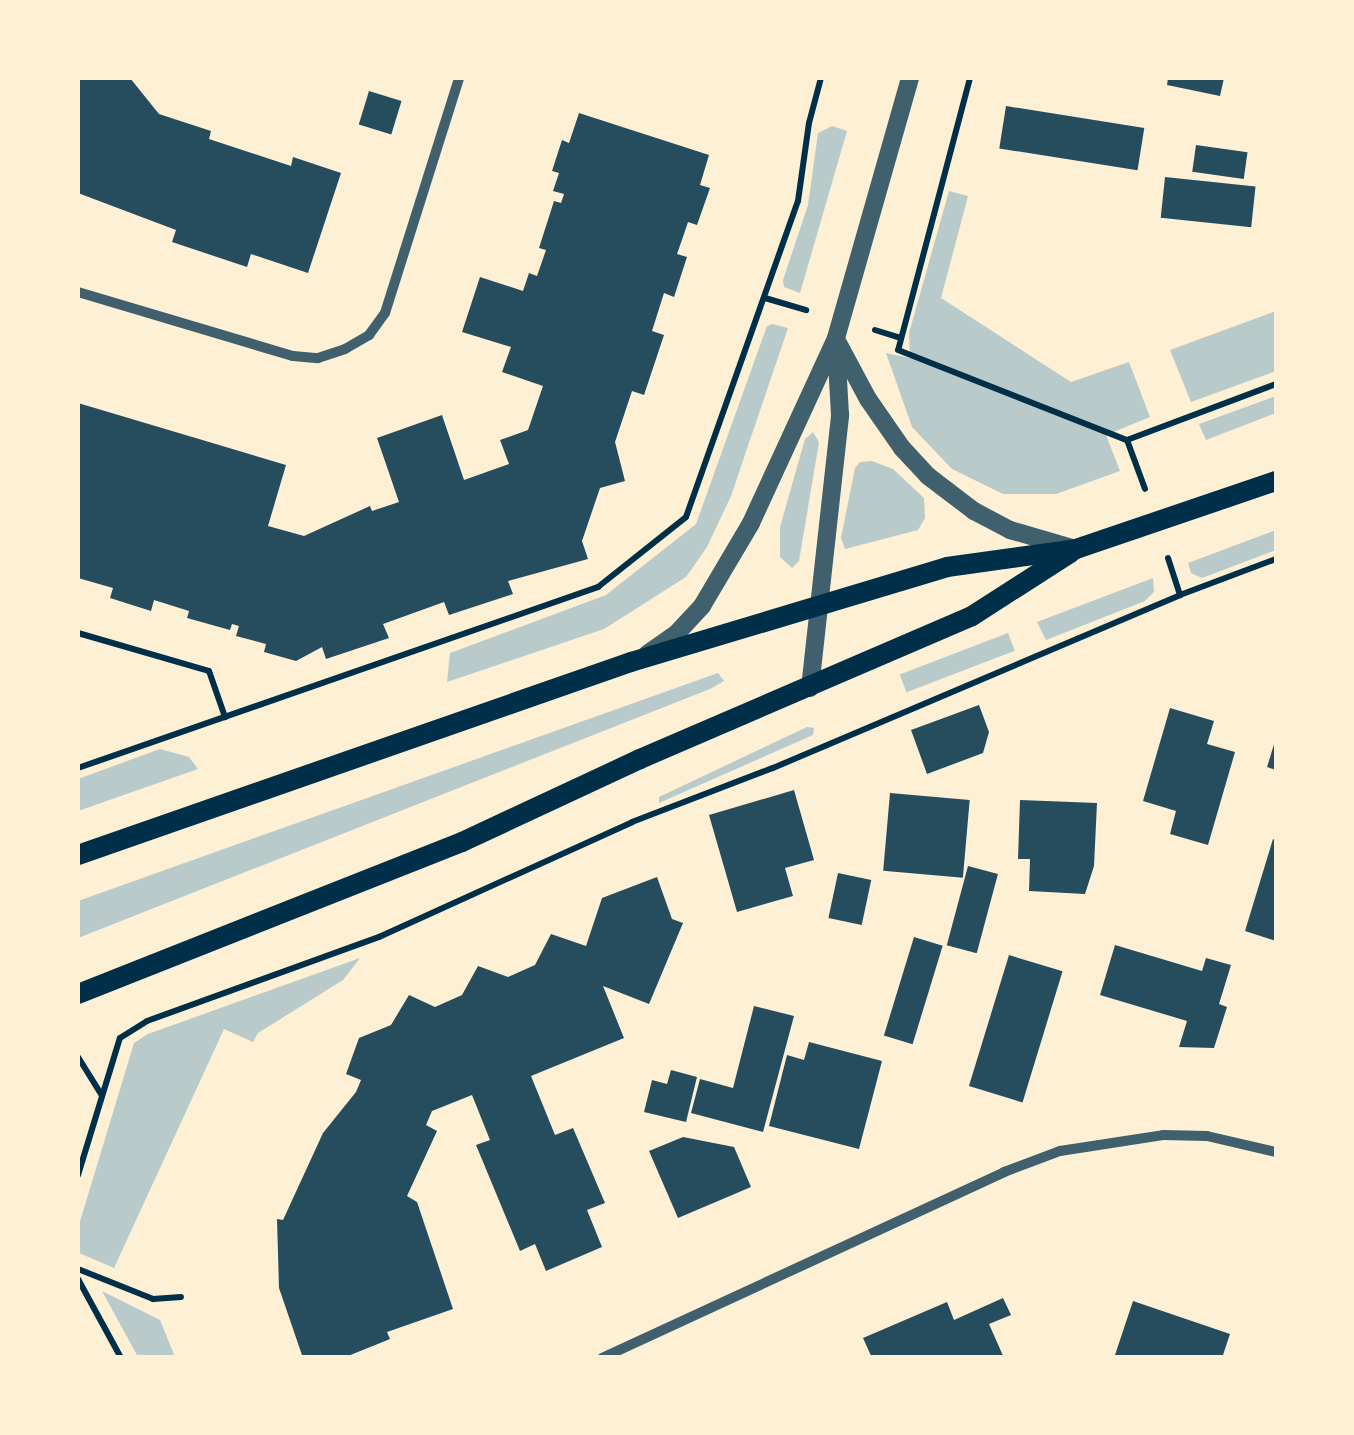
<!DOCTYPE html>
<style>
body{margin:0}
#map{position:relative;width:1354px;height:1435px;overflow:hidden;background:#fdf0d5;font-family:Barlow,sans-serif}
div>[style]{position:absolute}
.green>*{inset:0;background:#b9caca;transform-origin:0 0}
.building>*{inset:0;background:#264d5e;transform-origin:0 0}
.path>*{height:6px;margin:-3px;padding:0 3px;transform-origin:3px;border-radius:3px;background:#003049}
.minor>*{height:10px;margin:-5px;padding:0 5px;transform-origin:5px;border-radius:5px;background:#3f606c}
.tertiary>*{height:18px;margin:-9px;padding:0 9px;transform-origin:9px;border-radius:9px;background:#3f606c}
.secondary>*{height:20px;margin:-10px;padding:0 10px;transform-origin:10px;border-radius:10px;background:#003049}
span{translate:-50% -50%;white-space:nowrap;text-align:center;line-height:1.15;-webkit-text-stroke:8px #fdf0d5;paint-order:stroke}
.frame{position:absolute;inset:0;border:80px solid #fdf0d5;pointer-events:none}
</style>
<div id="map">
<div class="green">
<div style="clip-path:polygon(832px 126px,847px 131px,800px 293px,784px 287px,783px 280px,808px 205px,818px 133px)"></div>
<div style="clip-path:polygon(949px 191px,968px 196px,941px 298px,1071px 382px,1129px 362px,1150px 417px,1106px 435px,1120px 471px,1056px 494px,1003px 494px,952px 469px,912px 427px,886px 353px,910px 358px,909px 333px)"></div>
<div style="clip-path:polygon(1276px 311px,1276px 371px,1191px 402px,1170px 350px)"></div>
<div style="clip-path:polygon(772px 324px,788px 328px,731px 496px,707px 547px,686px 577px,604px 629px,447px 682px,450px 653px,606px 595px,696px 524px,767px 326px)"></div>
<div style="clip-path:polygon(1276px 396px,1276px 413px,1206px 440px,1199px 424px)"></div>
<div style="clip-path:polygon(813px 432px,819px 442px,799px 561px,792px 568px,780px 557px,780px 527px,805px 439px)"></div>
<div style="clip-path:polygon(872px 461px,893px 469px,924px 498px,925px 518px,918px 530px,845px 549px,841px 538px,855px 468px,860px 462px)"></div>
<div style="clip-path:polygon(1276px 530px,1276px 550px,1202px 578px,1191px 573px,1188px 563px)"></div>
<div style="clip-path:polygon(1153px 578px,1154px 592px,1145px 601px,1046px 640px,1037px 622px)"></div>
<div style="left:1008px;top:633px;width:19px;height:116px;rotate:69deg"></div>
<div style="clip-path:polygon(718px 673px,724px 681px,710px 689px,78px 938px,78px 901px)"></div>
<div style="clip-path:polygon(807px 727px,814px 728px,813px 735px,659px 803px,659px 797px)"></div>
<div style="clip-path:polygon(160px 749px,189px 757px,198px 769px,78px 811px,78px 779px)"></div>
<div style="clip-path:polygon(360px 958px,343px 980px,258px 1033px,253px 1042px,224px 1029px,114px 1268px,79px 1253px,78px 1228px,134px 1043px,148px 1034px)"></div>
<div style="clip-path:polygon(102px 1291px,160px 1320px,175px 1357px,138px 1357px)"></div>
</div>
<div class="building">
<div style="clip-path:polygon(78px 78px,130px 78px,159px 114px,211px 131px,209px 139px,291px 166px,293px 157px,341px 173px,308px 273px,251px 254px,247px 267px,172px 242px,176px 230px,78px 193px)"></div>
<div style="clip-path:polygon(1168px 78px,1224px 78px,1220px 96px,1167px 85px)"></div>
<div style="left:369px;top:91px;width:34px;height:35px;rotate:17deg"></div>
<div style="left:1006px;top:106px;width:140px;height:43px;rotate:9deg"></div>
<div style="clip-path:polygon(579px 113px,709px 155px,700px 185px,710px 188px,697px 225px,688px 222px,684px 234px,677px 254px,687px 257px,674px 297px,664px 293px,652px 331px,664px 335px,644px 395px,632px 391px,615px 442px,625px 481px,600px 488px,582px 541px,588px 559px,508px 581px,513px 594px,449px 615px,444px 602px,383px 624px,389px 638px,326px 659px,322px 647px,296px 661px,264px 652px,266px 644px,236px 636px,239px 626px,232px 624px,230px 630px,187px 618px,189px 611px,154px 600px,151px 611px,110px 598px,113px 588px,78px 578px,78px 403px,286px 465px,268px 526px,304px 536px,370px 506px,372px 511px,399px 502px,377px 438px,442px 415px,464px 480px,509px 464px,500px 440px,528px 430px,543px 386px,502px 372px,511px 347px,462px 332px,480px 277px,523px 291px,529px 273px,537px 276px,546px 250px,539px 248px,554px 201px,561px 203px,564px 194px,553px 191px,559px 173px,552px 171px,562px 140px,569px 143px)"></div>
<div style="left:1196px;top:145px;width:52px;height:27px;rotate:8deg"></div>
<div style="left:1165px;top:177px;width:91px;height:41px;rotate:6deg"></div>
<div style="clip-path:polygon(979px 705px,989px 732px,983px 753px,927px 774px,911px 730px)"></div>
<div style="clip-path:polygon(1170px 708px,1214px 721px,1207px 744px,1235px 752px,1208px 845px,1170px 834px,1176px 811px,1143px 801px)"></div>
<div style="clip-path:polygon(1276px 738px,1276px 770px,1267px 767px)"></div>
<div style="clip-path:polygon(794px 790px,814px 860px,785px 868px,793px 896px,737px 912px,709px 815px)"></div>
<div style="left:890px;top:793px;width:80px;height:78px;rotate:5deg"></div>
<div style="clip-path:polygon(1020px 800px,1097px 803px,1094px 866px,1085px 894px,1029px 891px,1030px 859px,1018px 859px)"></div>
<div style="clip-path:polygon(1273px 839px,1276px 841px,1276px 941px,1245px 931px)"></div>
<div style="left:968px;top:866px;width:31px;height:82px;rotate:15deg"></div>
<div style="left:838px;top:873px;width:34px;height:46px;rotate:12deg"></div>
<div style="clip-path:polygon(657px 877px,672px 919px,683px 923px,649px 1004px,603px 986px,624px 1038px,531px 1076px,555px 1135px,573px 1128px,605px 1203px,587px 1210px,602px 1247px,546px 1271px,535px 1244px,520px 1251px,476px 1145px,490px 1140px,472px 1095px,432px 1111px,426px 1125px,437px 1131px,407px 1196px,417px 1202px,453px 1309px,387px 1332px,390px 1339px,343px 1358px,303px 1358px,279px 1288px,277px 1219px,283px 1220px,323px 1133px,356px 1092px,361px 1080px,346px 1074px,359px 1038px,391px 1025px,409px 995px,435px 1007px,462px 995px,478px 966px,508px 977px,535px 965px,551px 934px,586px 946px,602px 898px)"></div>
<div style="left:914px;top:937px;width:30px;height:103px;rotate:17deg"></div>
<div style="clip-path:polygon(1115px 945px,1202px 971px,1206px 958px,1231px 965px,1219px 1004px,1227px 1007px,1214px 1048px,1179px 1047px,1187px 1021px,1100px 995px)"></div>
<div style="left:1009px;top:955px;width:56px;height:137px;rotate:17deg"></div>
<div style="clip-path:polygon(754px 1006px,794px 1016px,763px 1132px,691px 1113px,700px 1079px,733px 1088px)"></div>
<div style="clip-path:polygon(809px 1042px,882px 1061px,859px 1149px,769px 1126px,787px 1055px,804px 1060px)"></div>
<div style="clip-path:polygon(671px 1070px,697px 1077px,686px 1122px,644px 1112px,652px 1080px,667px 1084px)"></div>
<div style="clip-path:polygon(683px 1137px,734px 1147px,751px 1187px,678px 1218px,649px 1151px)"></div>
<div style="clip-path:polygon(1003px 1298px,1011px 1315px,989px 1324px,1004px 1358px,872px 1358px,863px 1338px,947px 1302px,954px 1320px)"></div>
<div style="clip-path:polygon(1133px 1301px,1230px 1334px,1222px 1358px,1114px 1358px)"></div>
</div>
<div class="path">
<div style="left:970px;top:78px;width:281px;rotate:104.8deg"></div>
<div style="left:898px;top:350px;width:246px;rotate:21.5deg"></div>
<div style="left:1127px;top:440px;width:159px;rotate:-20.6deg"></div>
<div style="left:765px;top:298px;width:43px;rotate:16.3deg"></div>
<div style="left:875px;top:330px;width:24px;rotate:17deg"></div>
<div style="left:1127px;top:440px;width:52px;rotate:69.8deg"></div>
<div style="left:1168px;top:558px;width:39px;rotate:72deg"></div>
<div style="left:78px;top:633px;width:136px;rotate:16.2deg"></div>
<div style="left:209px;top:671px;width:49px;rotate:70.8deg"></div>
<div style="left:78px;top:768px;width:551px;rotate:-19.19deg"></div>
<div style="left:598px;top:587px;width:112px;rotate:-38.5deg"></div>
<div style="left:686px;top:517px;width:335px;rotate:-70.5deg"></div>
<div style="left:798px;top:201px;width:79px;rotate:-82deg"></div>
<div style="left:809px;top:123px;width:47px;rotate:-75.1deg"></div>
<div style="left:78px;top:1057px;width:44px;rotate:58.1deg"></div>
<div style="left:78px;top:1175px;width:143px;rotate:-73deg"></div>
<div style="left:120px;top:1038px;width:32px;rotate:-32deg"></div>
<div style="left:147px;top:1021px;width:247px;rotate:-19.9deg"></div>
<div style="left:379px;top:937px;width:278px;rotate:-24.4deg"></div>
<div style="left:632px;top:822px;width:151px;rotate:-21deg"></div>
<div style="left:773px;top:768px;width:442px;rotate:-23deg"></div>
<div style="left:1180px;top:595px;width:103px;rotate:-20.6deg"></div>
<div style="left:78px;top:1269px;width:81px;rotate:21.8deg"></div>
<div style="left:153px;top:1299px;width:28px;rotate:-4deg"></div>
<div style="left:78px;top:1279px;width:90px;rotate:61.4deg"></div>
</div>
<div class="minor">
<div style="left:78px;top:292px;width:224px;rotate:16.6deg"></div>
<div style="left:293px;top:356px;width:25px;rotate:5deg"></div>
<div style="left:318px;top:358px;width:28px;rotate:-18deg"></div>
<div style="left:345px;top:349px;width:28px;rotate:-30deg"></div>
<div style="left:369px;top:335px;width:27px;rotate:-54deg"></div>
<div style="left:385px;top:313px;width:246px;rotate:-72.5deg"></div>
<div style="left:602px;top:1358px;width:443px;rotate:-24.8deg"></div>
<div style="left:1004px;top:1172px;width:60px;rotate:-20.6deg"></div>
<div style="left:1060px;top:1151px;width:104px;rotate:-8.8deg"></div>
<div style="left:1163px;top:1135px;width:44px;rotate:1.3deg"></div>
<div style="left:1207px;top:1136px;width:71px;rotate:13.1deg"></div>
</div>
<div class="tertiary">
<div style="left:838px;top:343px;width:64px;rotate:61.8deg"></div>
<div style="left:868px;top:399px;width:60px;rotate:55.2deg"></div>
<div style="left:902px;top:448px;width:38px;rotate:47deg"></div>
<div style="left:928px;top:476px;width:58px;rotate:37.3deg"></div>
<div style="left:974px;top:511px;width:41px;rotate:27.8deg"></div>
<div style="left:1010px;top:530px;width:65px;rotate:16.2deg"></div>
<div style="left:647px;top:654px;width:37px;rotate:-35deg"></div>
<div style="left:677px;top:633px;width:37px;rotate:-47deg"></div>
<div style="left:702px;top:606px;width:96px;rotate:-59.4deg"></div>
<div style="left:751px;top:523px;width:204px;rotate:-65.3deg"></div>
<div style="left:836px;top:338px;width:270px;rotate:-74.1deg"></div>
<div style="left:810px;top:688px;width:275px;rotate:-83.7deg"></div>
<div style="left:840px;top:415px;width:71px;rotate:-93.2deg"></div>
</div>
<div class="secondary">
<div style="left:78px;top:855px;width:586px;rotate:-19.24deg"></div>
<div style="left:631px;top:662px;width:330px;rotate:-16.7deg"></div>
<div style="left:947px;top:567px;width:130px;rotate:-7.9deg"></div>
<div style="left:1076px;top:549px;width:211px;rotate:-18.8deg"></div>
<div style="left:78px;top:994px;width:413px;rotate:-21.6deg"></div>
<div style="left:462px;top:842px;width:196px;rotate:-25deg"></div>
<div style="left:640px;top:759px;width:361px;rotate:-23.3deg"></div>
<div style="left:972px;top:616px;width:117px;rotate:-32.7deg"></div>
</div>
<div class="frame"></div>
</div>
